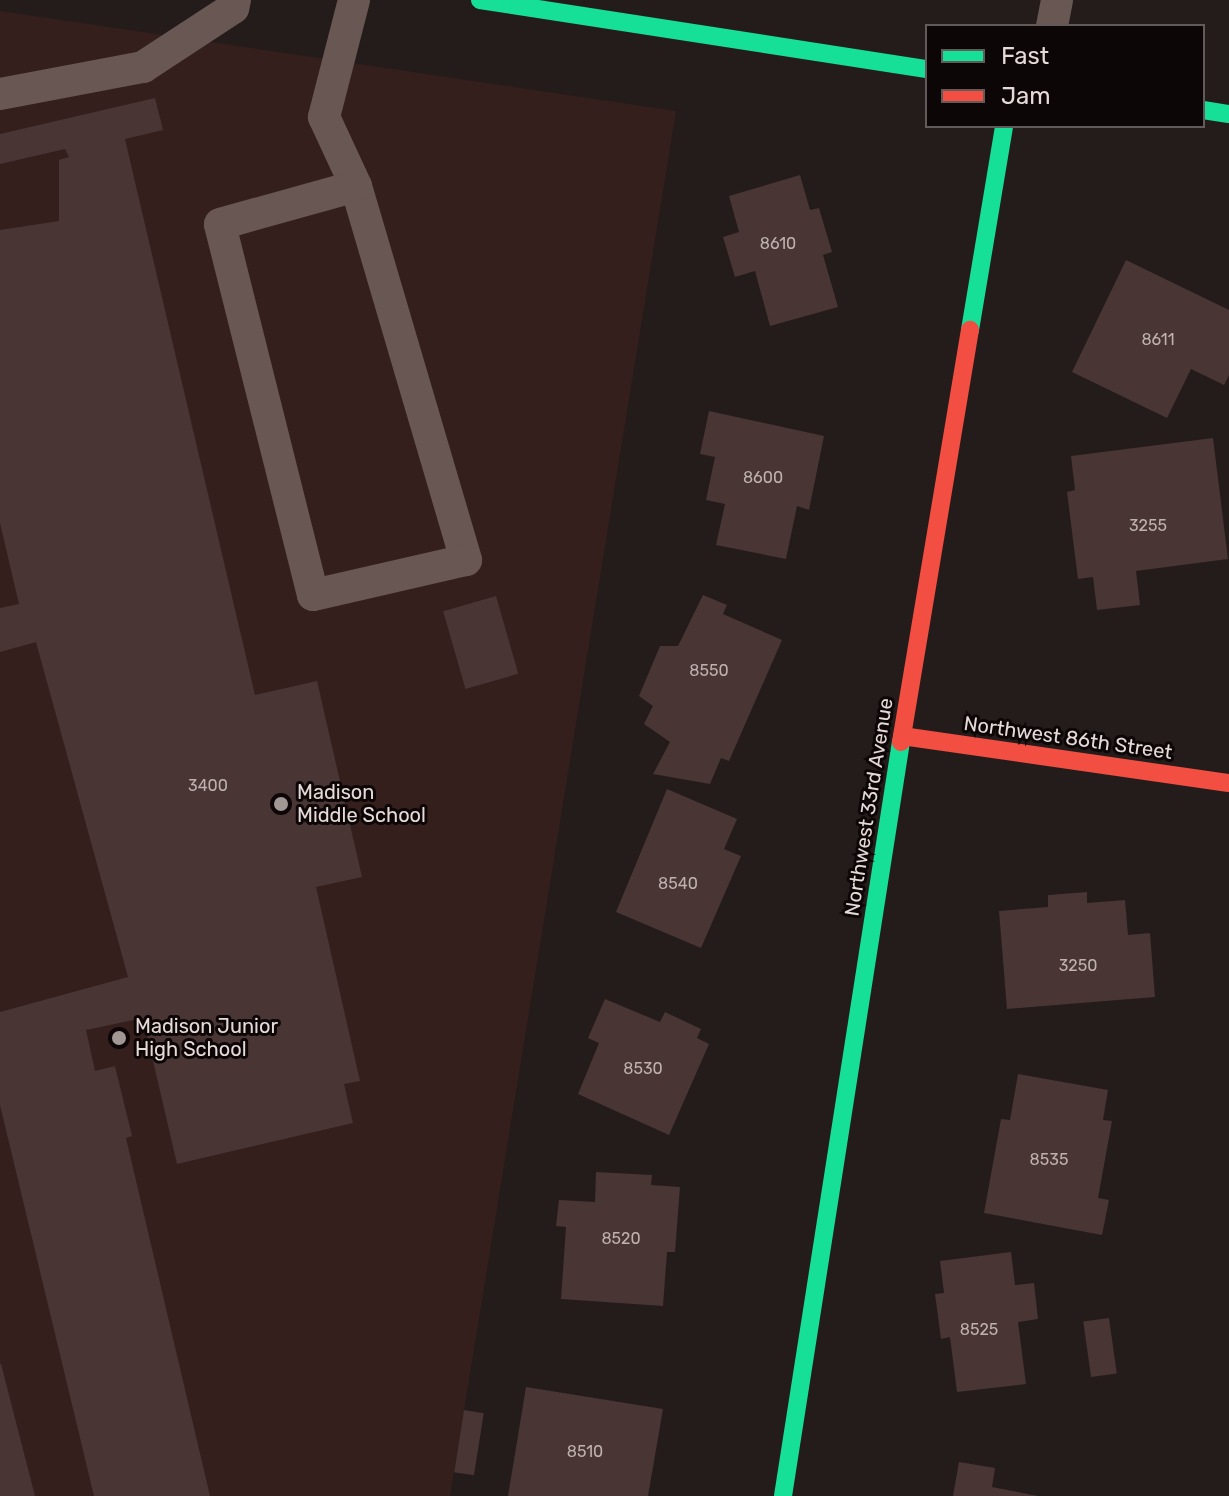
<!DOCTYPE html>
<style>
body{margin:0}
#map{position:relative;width:1229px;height:1496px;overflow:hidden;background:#241c1b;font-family:Rubik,sans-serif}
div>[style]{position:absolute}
.built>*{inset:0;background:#341f1d}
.building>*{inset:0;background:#483534;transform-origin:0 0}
.lane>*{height:32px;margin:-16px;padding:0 16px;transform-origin:16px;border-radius:16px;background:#695754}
.fast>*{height:18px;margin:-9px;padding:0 9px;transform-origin:9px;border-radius:9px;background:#16e098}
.jam>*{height:18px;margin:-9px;padding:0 9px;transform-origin:9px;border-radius:9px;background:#f24e42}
.dots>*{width:22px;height:22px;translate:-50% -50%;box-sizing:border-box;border:4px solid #0c0606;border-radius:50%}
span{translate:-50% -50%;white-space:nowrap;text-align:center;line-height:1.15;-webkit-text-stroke:6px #0c0606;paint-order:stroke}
.number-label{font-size:16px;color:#beb1af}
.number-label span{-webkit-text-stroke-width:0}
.street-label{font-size:20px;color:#e5dad8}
.poi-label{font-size:20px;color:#e5dad8}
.left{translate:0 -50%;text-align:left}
.legend{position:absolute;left:925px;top:24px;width:280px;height:104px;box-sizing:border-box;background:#0c0606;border:2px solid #635b5a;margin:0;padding:10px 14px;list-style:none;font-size:24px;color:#e5dad8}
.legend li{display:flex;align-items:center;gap:16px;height:40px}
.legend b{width:40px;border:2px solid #635b5a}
</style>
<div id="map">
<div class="built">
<div style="clip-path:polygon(0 11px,676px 111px,450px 1496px,0 1496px)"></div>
</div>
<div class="building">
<div style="clip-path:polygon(155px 98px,163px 130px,125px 139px,255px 695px,317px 681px,362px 877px,316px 887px,360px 1081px,344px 1084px,353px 1123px,177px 1164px,143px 1018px,86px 1030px,95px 1071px,115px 1066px,132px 1136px,126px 1138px,210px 1496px,94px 1496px,0 1105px,0 1012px,128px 977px,36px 642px,0 652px,0 608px,19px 604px,0 523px,0 230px,59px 221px,59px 160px,69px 157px,65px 149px,0 164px,0 134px)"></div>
<div style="clip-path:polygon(800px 175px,810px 210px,819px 208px,832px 252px,823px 255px,838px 307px,770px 326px,755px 271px,735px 277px,723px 237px,739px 232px,729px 196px)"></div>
<div style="clip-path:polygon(1126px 260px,1229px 310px,1229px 375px,1224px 385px,1191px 369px,1167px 418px,1072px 372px)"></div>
<div style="clip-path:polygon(709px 411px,824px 436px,809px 510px,797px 506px,786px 559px,716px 545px,725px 504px,706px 500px,715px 457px,700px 454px)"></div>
<div style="clip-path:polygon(1213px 438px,1228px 559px,1136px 571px,1140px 605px,1097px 610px,1093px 577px,1078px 579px,1067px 492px,1075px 490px,1071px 456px)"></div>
<div style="clip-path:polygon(703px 595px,727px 605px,723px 614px,782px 640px,729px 761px,721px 758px,710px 784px,653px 774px,670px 742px,644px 724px,653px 706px,639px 696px,660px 646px,678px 646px)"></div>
<div style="left:496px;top:596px;width:81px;height:55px;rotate:74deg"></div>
<div style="clip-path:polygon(667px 789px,737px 819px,724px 849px,741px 856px,701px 948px,616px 912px)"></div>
<div style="clip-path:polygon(1087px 892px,1087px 903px,1125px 900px,1128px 935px,1150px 933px,1155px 997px,1007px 1009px,999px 911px,1048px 907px,1048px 895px)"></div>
<div style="clip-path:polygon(605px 999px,660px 1022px,665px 1012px,701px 1029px,697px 1038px,709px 1044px,669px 1135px,578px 1094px,599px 1043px,588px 1038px)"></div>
<div style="clip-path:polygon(1018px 1074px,1108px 1090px,1103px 1120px,1112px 1121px,1098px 1198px,1109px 1200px,1102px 1235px,984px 1213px,1001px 1119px,1010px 1120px)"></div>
<div style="clip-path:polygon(596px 1172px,652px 1175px,651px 1185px,680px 1187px,675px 1252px,667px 1252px,663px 1306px,561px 1299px,566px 1227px,556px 1226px,559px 1200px,595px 1202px)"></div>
<div style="clip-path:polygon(1011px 1252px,1015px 1285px,1034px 1283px,1038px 1319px,1018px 1322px,1026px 1384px,957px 1392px,950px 1337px,941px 1339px,935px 1294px,944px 1293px,940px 1261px)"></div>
<div style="left:1109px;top:1318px;width:56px;height:26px;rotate:82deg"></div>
<div style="clip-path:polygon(0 1364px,1px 1364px,35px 1496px,0 1496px)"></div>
<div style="clip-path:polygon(526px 1387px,663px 1409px,648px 1496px,508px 1496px)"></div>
<div style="left:464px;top:1410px;width:20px;height:63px;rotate:9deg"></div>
<div style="clip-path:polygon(959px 1462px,995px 1468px,992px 1487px,1038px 1496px,953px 1496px)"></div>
</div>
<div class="lane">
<div style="left:354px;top:0;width:121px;rotate:104.4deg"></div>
<div style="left:324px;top:117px;width:76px;rotate:65.1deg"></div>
<div style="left:356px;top:186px;width:390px;rotate:73.6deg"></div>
<div style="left:466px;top:560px;width:157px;rotate:167.1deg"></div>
<div style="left:313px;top:595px;width:382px;rotate:-104.1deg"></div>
<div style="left:220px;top:224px;width:141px;rotate:-15.6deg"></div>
<div style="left:1052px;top:26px;width:26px;rotate:-79deg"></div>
<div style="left:0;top:94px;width:146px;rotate:-10.7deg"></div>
<div style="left:143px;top:67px;width:108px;rotate:-33.2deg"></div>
<div style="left:233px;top:8px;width:8px;rotate:-76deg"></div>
</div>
<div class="fast">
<div style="left:480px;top:0;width:452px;rotate:8.8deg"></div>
<div style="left:1203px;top:110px;width:26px;rotate:9deg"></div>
<div style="left:970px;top:330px;width:207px;rotate:-80.5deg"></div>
<div style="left:783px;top:1496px;width:763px;rotate:-81.11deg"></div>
</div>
<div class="jam">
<div style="left:902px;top:736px;width:330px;rotate:8.2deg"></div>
<div style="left:901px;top:742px;width:418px;rotate:-80.5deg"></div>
</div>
<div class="dots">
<div style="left:281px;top:804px;background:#a19896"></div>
<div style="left:119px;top:1038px;background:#a19896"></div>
</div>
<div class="number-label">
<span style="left:778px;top:244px">8610</span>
<span style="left:1158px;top:340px">8611</span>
<span style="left:763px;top:478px">8600</span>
<span style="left:1148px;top:526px">3255</span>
<span style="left:709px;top:671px">8550</span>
<span style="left:208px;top:786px">3400</span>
<span style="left:678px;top:884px">8540</span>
<span style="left:1078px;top:966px">3250</span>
<span style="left:643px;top:1069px">8530</span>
<span style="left:1049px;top:1160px">8535</span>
<span style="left:621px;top:1239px">8520</span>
<span style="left:979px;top:1330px">8525</span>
<span style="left:585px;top:1452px">8510</span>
</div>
<div class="street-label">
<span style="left:1068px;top:738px;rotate:8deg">Northwest 86th Street</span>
<span style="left:869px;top:807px;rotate:-81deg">Northwest 33rd Avenue</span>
</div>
<div class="poi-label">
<span class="left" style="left:297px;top:804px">Madison<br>Middle School</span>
<span class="left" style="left:135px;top:1038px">Madison Junior<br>High School</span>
</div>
<ul class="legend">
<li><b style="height:10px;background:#16e098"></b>Fast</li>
<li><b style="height:10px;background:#f24e42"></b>Jam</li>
</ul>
</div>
